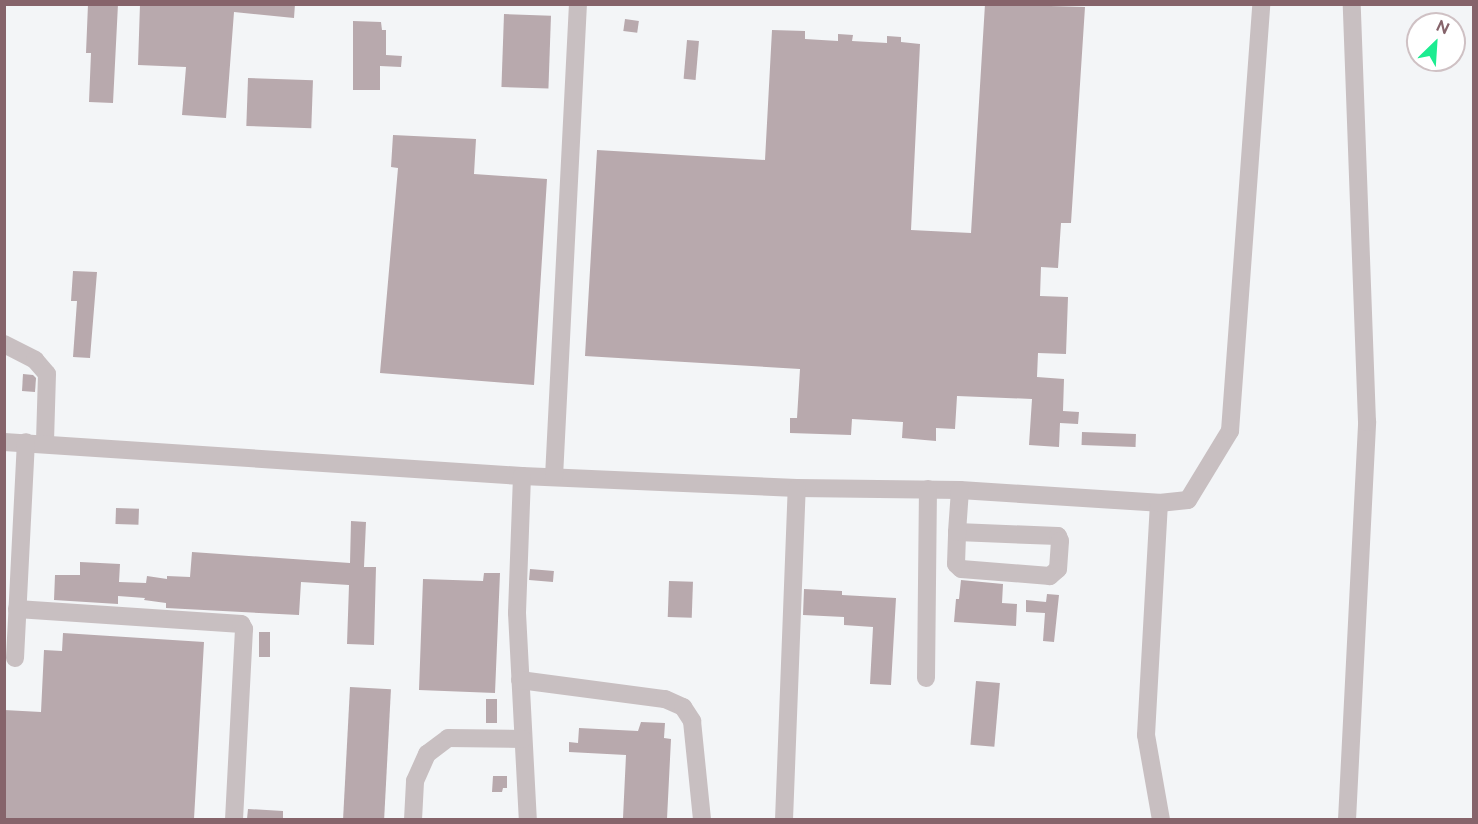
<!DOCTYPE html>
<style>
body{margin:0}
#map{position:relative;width:1478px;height:824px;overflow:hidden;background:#f3f5f7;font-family:Raleway,sans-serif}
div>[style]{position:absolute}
.building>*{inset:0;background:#b8a9ad;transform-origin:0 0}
.minor>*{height:18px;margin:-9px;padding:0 9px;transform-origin:9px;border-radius:9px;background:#c8bfc1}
span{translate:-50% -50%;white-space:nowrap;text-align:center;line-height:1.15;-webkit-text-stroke:6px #fff;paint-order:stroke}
.frame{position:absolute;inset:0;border:6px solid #86646b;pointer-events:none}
.north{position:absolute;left:1406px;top:12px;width:60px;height:60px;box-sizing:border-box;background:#fff;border:2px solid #cfc1c4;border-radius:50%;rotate:25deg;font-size:16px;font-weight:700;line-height:24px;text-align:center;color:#86646b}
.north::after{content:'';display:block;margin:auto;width:21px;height:27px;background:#1dec91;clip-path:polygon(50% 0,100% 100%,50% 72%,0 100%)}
</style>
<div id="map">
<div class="building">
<div style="clip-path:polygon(88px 4px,118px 4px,113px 103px,89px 102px,91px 53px,86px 53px)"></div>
<div style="clip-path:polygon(140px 4px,295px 4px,294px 18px,234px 12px,226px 118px,182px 115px,186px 67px,138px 65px)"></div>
<div style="clip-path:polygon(985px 4px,1085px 7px,1071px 223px,1061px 223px,1058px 268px,1041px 267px,1040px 296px,1068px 297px,1066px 354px,1038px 353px,1037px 377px,1064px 379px,1063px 411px,1079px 412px,1078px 424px,1060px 423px,1059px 447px,1029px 445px,1032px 399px,957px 396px,955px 429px,936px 428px,936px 441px,902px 438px,903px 422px,852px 419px,851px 435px,790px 433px,790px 418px,797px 418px,800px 369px,585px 356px,597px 150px,765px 160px,772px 30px,805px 31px,805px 39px,838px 41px,838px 34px,853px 35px,852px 41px,887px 43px,887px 36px,901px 37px,901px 42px,920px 44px,911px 230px,971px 233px)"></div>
<div style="left:504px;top:14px;width:47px;height:73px;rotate:2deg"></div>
<div style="left:625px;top:19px;width:14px;height:12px;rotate:8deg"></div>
<div style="clip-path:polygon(353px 21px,381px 22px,382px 30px,386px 30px,386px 55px,402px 56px,401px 67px,380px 66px,380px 90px,353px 90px)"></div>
<div style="left:687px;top:40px;width:12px;height:39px;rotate:5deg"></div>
<div style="left:248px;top:78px;width:65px;height:48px;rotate:2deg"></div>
<div style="clip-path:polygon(393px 135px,476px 139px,474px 174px,547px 179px,534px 385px,380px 373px,398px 168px,391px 167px)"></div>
<div style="clip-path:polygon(73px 271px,97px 272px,90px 358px,73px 357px,77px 301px,71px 301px)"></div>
<div style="clip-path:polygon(23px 374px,33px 375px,36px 378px,35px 392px,22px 391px)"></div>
<div style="left:1082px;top:432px;width:54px;height:13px;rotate:2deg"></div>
<div style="left:116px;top:508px;width:23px;height:16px;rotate:2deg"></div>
<div style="clip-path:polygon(351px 521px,366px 522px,364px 567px,376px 567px,374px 645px,347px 644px,349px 585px,301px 582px,299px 615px,166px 608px,166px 603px,144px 600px,145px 598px,118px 596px,118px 604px,54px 600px,55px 575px,80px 575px,80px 562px,120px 564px,119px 582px,146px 583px,147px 576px,167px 579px,167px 576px,190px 577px,192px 552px,350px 563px)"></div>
<div style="left:530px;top:569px;width:24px;height:11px;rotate:5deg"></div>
<div style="clip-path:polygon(484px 573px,500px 573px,495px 693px,419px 690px,423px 579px,483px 581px)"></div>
<div style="clip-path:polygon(961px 580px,1003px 584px,1002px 603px,1017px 604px,1016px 626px,954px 622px,956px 599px,959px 599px)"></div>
<div style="left:669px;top:581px;width:24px;height:36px;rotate:2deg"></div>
<div style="clip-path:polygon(804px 589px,842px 591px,842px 595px,896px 598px,891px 685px,870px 684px,873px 627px,844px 625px,844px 617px,803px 615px)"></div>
<div style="clip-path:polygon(1047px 594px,1059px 595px,1054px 642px,1043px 641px,1045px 613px,1026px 612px,1026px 600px,1046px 602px)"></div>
<div style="left:259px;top:632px;width:11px;height:25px"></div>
<div style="clip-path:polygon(63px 633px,204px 642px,194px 819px,4px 819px,4px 710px,41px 712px,44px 650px,62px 651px)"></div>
<div style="left:976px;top:681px;width:24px;height:64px;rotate:5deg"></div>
<div style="left:350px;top:687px;width:41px;height:132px;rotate:3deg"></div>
<div style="left:486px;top:699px;width:11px;height:24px"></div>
<div style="clip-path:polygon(641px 722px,665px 723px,664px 738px,671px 739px,667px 819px,623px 818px,626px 755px,569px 752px,569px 742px,578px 743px,579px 728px,638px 731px)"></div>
<div style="clip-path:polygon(493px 776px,507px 776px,507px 788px,503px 788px,502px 792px,492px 792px)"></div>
<div style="clip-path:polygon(248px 809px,283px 811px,283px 819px,247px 819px)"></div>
</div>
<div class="minor">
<div style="left:4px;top:344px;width:35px;rotate:27deg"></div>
<div style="left:35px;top:360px;width:18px;rotate:49deg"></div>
<div style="left:47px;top:374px;width:69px;rotate:91.7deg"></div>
<div style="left:4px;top:442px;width:519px;rotate:3.76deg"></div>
<div style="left:522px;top:476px;width:275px;rotate:2.5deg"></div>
<div style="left:797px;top:488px;width:163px;rotate:0.7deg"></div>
<div style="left:960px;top:490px;width:199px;rotate:3.7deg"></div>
<div style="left:522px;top:476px;width:137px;rotate:92.1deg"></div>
<div style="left:517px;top:613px;width:207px;rotate:87deg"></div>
<div style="left:554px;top:477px;width:474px;rotate:-87.1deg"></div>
<div style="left:957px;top:532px;width:101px;rotate:2.3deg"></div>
<div style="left:1058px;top:536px;width:5px;rotate:68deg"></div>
<div style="left:1060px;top:541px;width:28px;rotate:94deg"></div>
<div style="left:1058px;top:569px;width:11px;rotate:139deg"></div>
<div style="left:1050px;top:576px;width:89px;rotate:-175.5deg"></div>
<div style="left:961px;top:569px;width:7px;rotate:-135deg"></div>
<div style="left:956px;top:564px;width:32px;rotate:-88deg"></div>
<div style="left:957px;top:532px;width:42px;rotate:-85.9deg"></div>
<div style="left:17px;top:609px;width:225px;rotate:3.8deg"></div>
<div style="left:241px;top:624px;width:6px;rotate:59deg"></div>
<div style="left:244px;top:629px;width:191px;rotate:93deg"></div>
<div style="left:15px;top:658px;width:216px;rotate:-87.1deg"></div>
<div style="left:926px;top:678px;width:189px;rotate:-89.4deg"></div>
<div style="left:520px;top:680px;width:146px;rotate:7.5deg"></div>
<div style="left:665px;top:699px;width:20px;rotate:24deg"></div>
<div style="left:683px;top:707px;width:17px;rotate:57deg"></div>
<div style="left:692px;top:721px;width:100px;rotate:84.2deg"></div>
<div style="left:413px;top:820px;width:39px;rotate:-87deg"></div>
<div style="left:415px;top:781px;width:30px;rotate:-66deg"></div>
<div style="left:427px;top:754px;width:26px;rotate:-37deg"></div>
<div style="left:448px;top:738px;width:75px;rotate:0.8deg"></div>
<div style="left:784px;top:820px;width:332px;rotate:-87.8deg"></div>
<div style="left:1161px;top:820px;width:86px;rotate:-100deg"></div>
<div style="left:1146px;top:735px;width:232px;rotate:-86.8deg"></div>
<div style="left:1159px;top:503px;width:29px;rotate:-6deg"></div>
<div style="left:1188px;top:500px;width:81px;rotate:-58.7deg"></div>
<div style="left:1230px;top:431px;width:428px;rotate:-85.8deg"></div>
<div style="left:1347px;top:820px;width:399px;rotate:-87.1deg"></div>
<div style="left:1367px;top:422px;width:418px;rotate:-92.1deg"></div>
</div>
<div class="frame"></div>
<div class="north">N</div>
</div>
